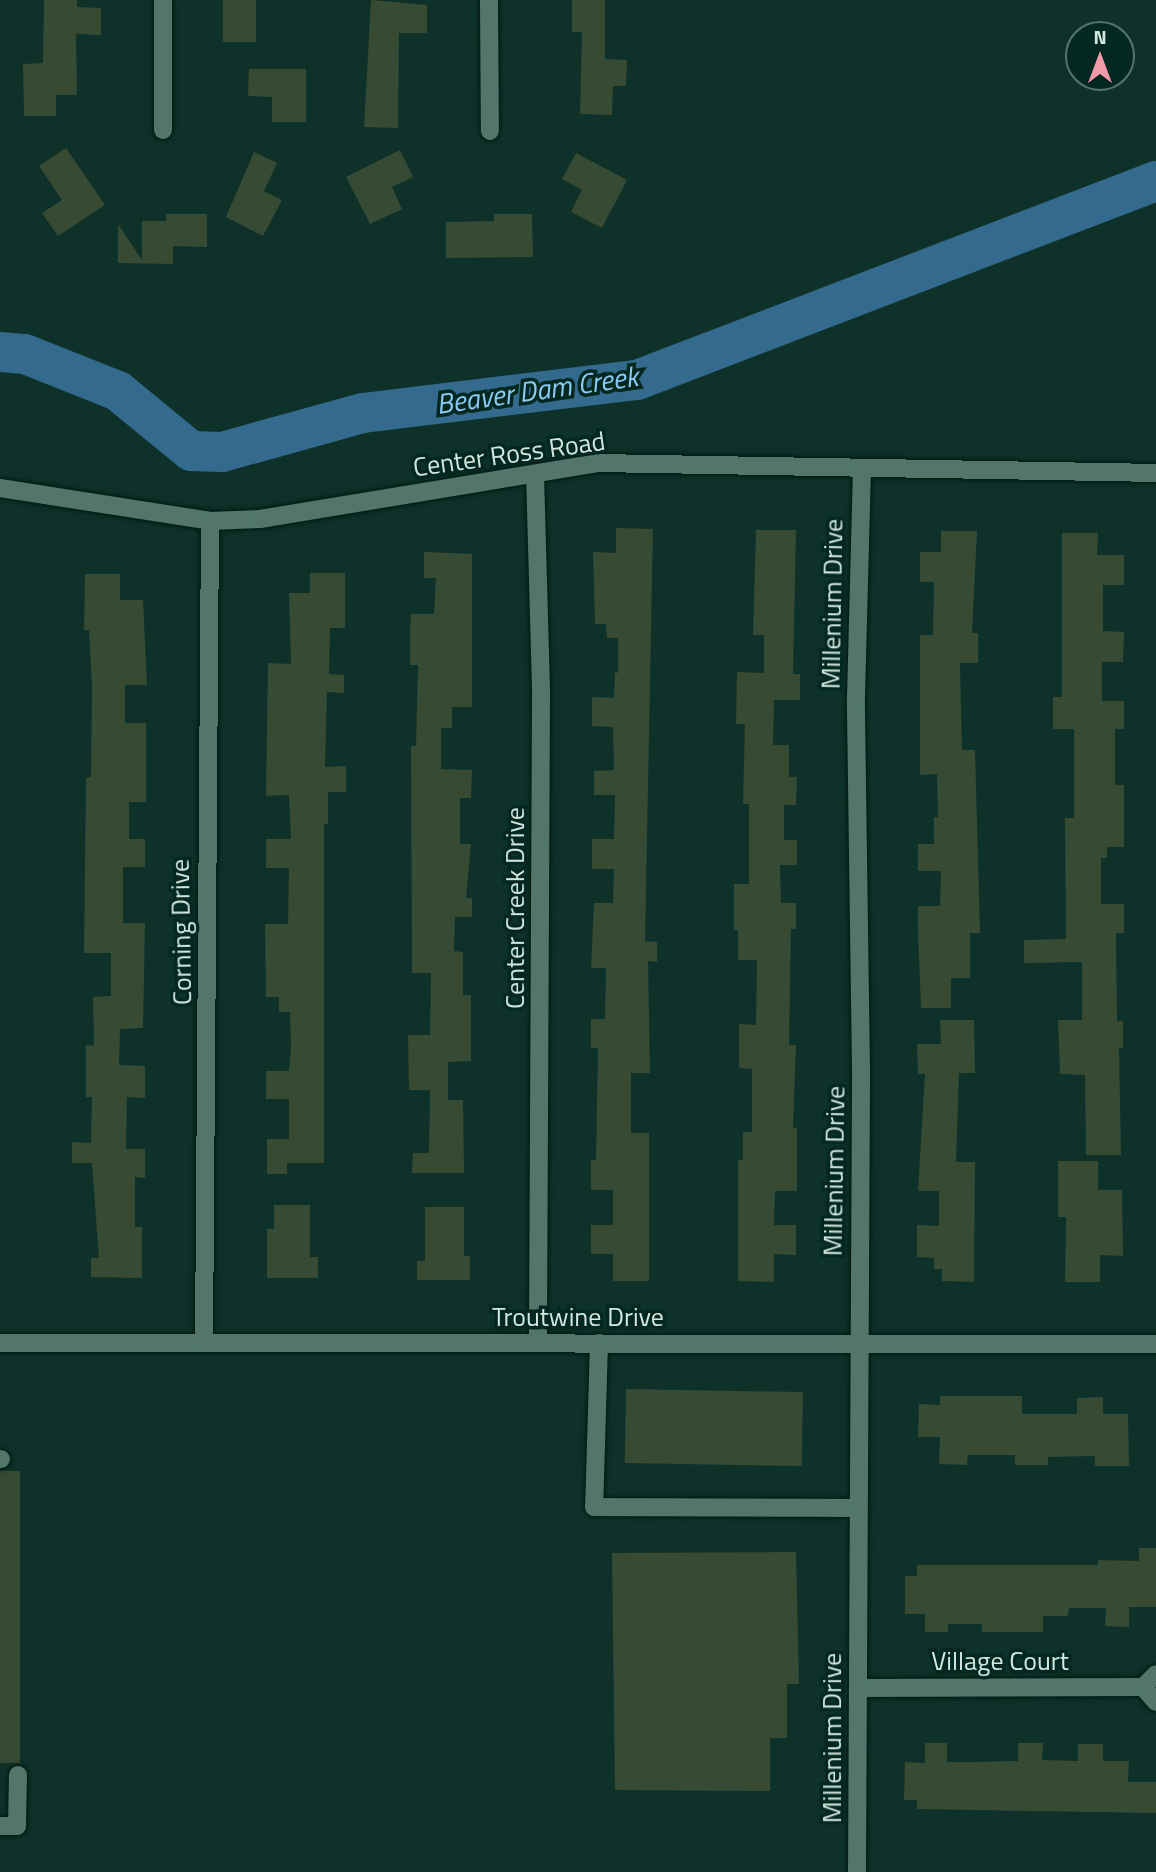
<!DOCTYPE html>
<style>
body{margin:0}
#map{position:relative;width:1156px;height:1872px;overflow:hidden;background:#0e3229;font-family:"Titillium Web",sans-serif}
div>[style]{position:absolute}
.river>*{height:40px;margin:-20px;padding:0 20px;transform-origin:20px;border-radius:20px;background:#336a8d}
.building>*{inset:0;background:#374a34;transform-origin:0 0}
.roads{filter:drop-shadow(0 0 2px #001912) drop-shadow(0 0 2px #001912)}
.minor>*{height:18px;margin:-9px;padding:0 9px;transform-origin:9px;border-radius:9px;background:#52766b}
span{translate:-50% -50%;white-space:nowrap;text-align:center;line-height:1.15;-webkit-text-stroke:7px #032820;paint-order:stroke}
.street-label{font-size:26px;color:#d3e6e0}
.water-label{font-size:28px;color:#8bcaf5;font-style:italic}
.north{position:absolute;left:1065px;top:21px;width:70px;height:70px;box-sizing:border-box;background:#032820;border:2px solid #56746d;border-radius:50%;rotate:0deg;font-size:19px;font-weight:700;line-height:28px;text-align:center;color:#d3e6e0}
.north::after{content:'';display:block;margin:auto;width:24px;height:32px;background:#f39aa9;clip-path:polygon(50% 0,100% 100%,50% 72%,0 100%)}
</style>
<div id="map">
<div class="river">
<div style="left:0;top:352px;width:25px;rotate:5deg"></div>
<div style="left:25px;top:354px;width:100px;rotate:21.7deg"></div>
<div style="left:118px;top:391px;width:94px;rotate:39.4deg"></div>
<div style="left:191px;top:451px;width:31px;rotate:2deg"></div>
<div style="left:222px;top:452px;width:146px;rotate:-15.5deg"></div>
<div style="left:363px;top:413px;width:276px;rotate:-6.9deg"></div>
<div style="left:637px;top:380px;width:556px;rotate:-20.98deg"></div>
</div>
<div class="building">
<div style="clip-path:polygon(44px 0,77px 0,77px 7px,101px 8px,101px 35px,76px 34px,77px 95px,56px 95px,56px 116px,24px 116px,23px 64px,43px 63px)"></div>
<div style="left:223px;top:0;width:33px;height:42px"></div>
<div style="clip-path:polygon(371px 0,427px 5px,427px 33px,399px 33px,398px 128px,364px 127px)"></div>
<div style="clip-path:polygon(572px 0,605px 0,605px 59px,627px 60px,626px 86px,613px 86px,612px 115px,580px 114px,582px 32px,572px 32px)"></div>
<div style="clip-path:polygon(249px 69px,306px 69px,306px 122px,272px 122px,272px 97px,248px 96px)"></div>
<div style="clip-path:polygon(66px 148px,105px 205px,58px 236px,42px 213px,62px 200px,39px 166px)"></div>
<div style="clip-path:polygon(400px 150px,413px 177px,392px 187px,402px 209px,370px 224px,346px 177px)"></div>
<div style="clip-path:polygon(254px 152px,277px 163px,264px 191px,282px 200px,263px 236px,226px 217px)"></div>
<div style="clip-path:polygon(576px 153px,627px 180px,602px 228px,571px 212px,582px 190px,562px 179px)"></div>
<div style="clip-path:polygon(166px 214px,207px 214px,207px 247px,173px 246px,173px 264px,118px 263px,118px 224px,142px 260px,142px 221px,166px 221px)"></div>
<div style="clip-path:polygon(494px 214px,532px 214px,533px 257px,446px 258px,446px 222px,494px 221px)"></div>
<div style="clip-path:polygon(616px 528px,653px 529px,645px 941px,657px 942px,657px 962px,648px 961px,650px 1073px,631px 1073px,631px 1133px,649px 1133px,649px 1281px,613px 1281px,613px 1254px,591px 1254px,591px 1225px,613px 1225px,613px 1190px,591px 1190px,591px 1160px,596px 1160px,598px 1048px,591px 1048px,591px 1019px,605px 1019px,606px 968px,591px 968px,594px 903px,613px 903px,614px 869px,592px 869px,592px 839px,614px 839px,615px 795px,594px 795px,594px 771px,614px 770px,613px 727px,592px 726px,592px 697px,614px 698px,615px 672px,618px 673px,618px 638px,607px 638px,606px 624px,595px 624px,593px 552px,616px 553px)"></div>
<div style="clip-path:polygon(756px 530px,796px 530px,793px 674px,800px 674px,800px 700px,774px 700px,773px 745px,789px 745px,789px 777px,797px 777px,796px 805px,784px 805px,784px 840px,797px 840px,797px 865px,780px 865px,781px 903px,796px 903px,796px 929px,791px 929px,789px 1045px,796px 1045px,793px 1128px,797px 1128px,797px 1191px,775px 1191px,774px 1225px,796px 1225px,796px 1255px,774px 1254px,774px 1282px,738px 1281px,738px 1160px,743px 1160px,743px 1132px,752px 1132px,752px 1069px,739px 1068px,739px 1024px,756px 1025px,757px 960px,738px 960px,738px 930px,734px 930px,734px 884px,749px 884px,749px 804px,743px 804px,745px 724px,736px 724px,737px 672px,764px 673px,764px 635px,753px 635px)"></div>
<div style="clip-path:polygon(941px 531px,977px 531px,972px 633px,978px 633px,978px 663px,960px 663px,962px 750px,975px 750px,980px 933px,970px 933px,970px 978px,951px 978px,951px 1008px,921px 1008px,918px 933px,918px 906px,940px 906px,941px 871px,918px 871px,918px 844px,934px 844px,934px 817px,938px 817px,937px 774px,920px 775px,920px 635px,933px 635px,934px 582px,920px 582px,920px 552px,941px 552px)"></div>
<div style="clip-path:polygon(1062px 533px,1098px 533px,1097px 555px,1124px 555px,1124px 585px,1103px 585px,1103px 631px,1124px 632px,1123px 662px,1102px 662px,1102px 701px,1124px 701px,1124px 729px,1115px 729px,1115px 785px,1124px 785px,1124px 847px,1107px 847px,1107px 858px,1101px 858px,1101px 904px,1124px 904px,1124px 933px,1116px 933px,1117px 1021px,1123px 1021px,1123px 1048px,1119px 1048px,1121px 1155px,1086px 1155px,1085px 1075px,1060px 1074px,1058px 1020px,1082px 1020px,1082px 962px,1024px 963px,1024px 940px,1066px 939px,1065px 818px,1074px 818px,1074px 729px,1053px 729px,1053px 697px,1062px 697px)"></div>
<div style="clip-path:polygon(424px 552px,472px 554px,472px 707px,452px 707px,452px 728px,441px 728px,441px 769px,472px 770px,471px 798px,460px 798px,460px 844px,471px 844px,466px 898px,472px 898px,472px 917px,455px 917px,454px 951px,463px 952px,463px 995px,471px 995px,471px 1061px,448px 1062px,448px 1100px,463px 1100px,464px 1173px,412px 1173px,413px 1153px,429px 1153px,430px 1090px,409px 1090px,408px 1035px,430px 1035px,431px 973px,412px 973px,411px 746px,416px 746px,418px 665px,410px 665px,410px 630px,411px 614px,434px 614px,436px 578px,424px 578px)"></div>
<div style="clip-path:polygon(310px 573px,345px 573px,345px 628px,330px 628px,329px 674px,344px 675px,344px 693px,327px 692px,325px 767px,346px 766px,346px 792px,328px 792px,328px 824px,324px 824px,324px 1163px,287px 1163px,287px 1174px,267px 1174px,267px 1139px,289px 1139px,289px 1099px,266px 1099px,266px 1071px,289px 1071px,291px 1047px,290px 1012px,279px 1012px,279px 997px,266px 997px,265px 924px,288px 924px,289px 868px,266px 868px,266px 839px,291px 839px,289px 795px,266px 796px,268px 663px,291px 664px,289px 593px,310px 593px)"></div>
<div style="clip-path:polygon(85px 574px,120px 574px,120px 600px,143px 600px,147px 685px,125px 685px,125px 723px,146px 723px,146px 802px,129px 802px,129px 839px,145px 839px,145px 867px,123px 867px,123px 923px,145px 923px,143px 1028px,120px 1029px,119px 1065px,145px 1066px,145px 1098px,127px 1097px,126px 1149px,145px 1149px,145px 1178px,135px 1177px,135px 1227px,142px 1227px,142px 1278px,91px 1277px,91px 1258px,99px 1258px,92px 1163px,72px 1163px,72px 1142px,91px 1143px,92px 1097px,86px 1097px,86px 1045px,94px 1046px,93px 997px,111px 996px,111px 953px,84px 953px,86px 778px,91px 777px,92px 686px,89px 630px,84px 630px)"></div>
<div style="clip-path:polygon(940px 1020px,974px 1020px,975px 1073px,959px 1073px,956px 1162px,975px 1162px,974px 1282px,942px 1281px,942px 1269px,934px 1269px,934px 1258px,917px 1257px,917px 1225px,939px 1226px,939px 1191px,918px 1191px,925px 1074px,918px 1074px,917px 1044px,941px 1044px)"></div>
<div style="clip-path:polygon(1058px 1161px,1098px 1161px,1098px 1190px,1122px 1190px,1123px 1256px,1100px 1255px,1100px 1282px,1065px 1282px,1066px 1217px,1058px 1217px)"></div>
<div style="clip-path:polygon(274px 1205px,310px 1205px,310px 1257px,318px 1257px,318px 1278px,267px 1278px,267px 1229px,274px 1229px)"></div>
<div style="clip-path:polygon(425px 1207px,464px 1207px,464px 1256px,470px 1256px,470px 1280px,417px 1280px,417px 1261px,425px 1261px)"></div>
<div style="left:626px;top:1389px;width:177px;height:74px;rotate:1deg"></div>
<div style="clip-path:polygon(940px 1396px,1022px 1396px,1022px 1414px,1077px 1414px,1077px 1398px,1103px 1397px,1103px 1414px,1128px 1414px,1129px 1466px,1095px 1466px,1095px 1456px,1048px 1457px,1048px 1465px,1015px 1465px,1015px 1455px,968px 1455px,967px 1465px,939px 1464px,940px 1437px,918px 1437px,919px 1404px,940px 1405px)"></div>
<div style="left:0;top:1471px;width:20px;height:292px"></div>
<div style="clip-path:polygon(1139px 1548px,1156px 1548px,1156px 1607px,1129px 1607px,1129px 1627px,1105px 1626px,1106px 1608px,1069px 1608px,1068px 1616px,1043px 1616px,1043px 1632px,982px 1632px,982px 1624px,948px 1624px,948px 1632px,925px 1632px,925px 1614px,905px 1614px,905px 1576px,917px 1576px,917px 1565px,1098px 1565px,1098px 1560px,1139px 1561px)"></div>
<div style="clip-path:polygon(796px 1552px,799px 1684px,787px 1684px,787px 1738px,770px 1738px,770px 1791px,615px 1790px,612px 1553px)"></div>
<div style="clip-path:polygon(925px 1743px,947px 1743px,947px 1762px,977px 1762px,1018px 1761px,1018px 1743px,1043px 1743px,1042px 1760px,1078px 1761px,1078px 1744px,1103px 1744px,1103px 1761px,1129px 1761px,1128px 1782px,1156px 1782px,1156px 1813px,917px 1809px,917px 1800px,904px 1800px,905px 1762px,925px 1763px)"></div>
</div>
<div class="roads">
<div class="minor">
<div style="left:163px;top:0;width:130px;rotate:90deg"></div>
<div style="left:489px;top:0;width:131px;rotate:89.6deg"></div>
<div style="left:535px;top:474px;width:221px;rotate:88.4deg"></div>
<div style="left:541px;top:695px;width:648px;rotate:90.27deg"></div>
<div style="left:0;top:488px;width:213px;rotate:8.9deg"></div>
<div style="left:210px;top:521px;width:50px;rotate:-2.3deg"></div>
<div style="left:260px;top:519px;width:342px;rotate:-9.4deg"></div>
<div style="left:597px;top:463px;width:559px;rotate:1.02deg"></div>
<div style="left:0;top:1343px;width:1156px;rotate:0.05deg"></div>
<div style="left:204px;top:1343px;width:822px;rotate:-89.58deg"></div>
<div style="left:599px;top:1343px;width:164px;rotate:91.7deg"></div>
<div style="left:594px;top:1507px;width:264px;rotate:0.2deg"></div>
<div style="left:0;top:1459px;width:1px"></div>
<div style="left:1143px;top:1687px;width:20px;rotate:49deg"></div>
<div style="left:858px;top:1688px;width:285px;rotate:-0.2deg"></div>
<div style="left:1143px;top:1687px;width:18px;rotate:-45deg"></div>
<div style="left:0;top:1826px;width:17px"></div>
<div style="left:17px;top:1826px;width:51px;rotate:-88.9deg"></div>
<div style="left:857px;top:1872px;width:802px;rotate:-89.71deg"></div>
<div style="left:861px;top:1070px;width:373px;rotate:-90.8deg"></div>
<div style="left:856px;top:697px;width:226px;rotate:-88.5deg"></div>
</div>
</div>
<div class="street-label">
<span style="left:509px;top:454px;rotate:-8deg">Center Ross Road</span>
<span style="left:832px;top:604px;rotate:-89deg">Millenium Drive</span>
<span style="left:515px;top:908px;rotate:-90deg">Center Creek Drive</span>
<span style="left:181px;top:932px;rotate:-91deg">Corning Drive</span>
<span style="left:834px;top:1171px;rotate:-89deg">Millenium Drive</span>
<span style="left:578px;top:1317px">Troutwine Drive</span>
<span style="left:1000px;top:1661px">Village Court</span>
<span style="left:832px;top:1738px;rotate:-90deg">Millenium Drive</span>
</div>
<div class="water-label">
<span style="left:537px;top:390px;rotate:-8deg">Beaver Dam Creek</span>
</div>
<div class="north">N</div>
</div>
